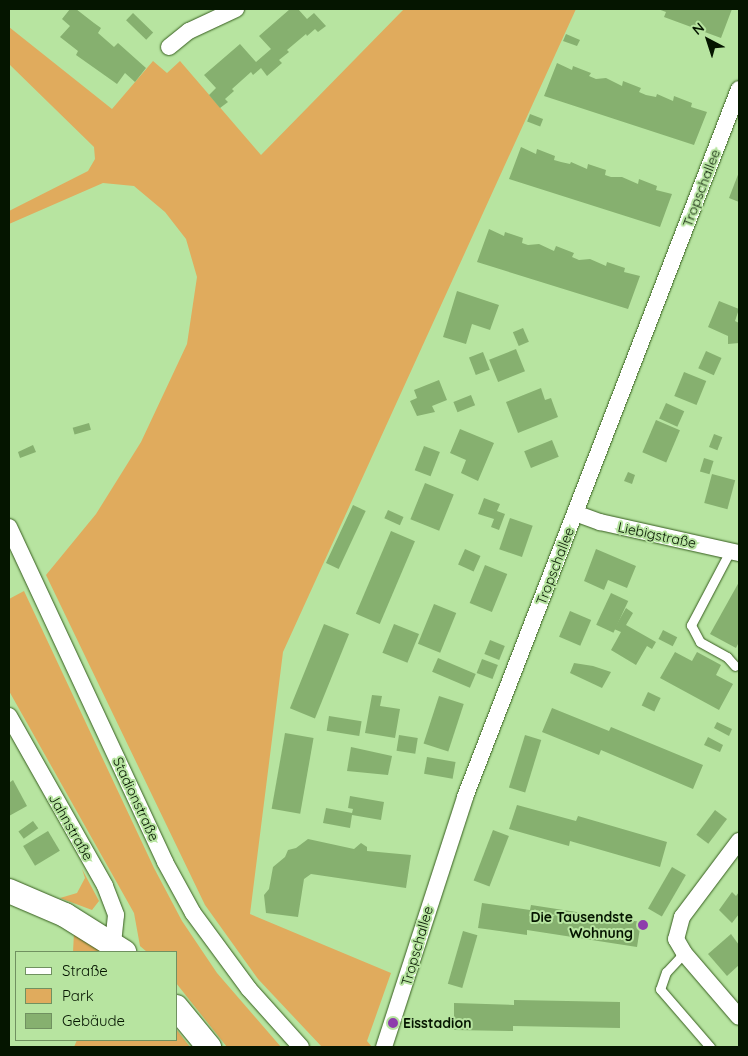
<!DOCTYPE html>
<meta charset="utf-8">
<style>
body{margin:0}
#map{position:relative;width:748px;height:1056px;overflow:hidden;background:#b7e4a0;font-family:Quicksand,sans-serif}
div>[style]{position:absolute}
.green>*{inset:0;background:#e0ab5d}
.building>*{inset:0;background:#86b06f;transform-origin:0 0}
.roads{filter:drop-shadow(0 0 1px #365d1e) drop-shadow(0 0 1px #365d1e)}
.lane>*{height:9px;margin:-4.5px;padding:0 4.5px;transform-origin:4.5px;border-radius:4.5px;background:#fff}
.street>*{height:16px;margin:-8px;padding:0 8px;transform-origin:8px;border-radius:8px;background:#fff}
.secondary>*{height:24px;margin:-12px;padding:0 12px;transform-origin:12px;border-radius:12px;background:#fff}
.dots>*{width:14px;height:14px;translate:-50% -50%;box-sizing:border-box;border:2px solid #b7e4a0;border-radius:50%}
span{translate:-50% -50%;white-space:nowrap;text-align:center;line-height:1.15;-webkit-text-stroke:4px #b7e4a0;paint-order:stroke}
.street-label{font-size:14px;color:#051500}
.poi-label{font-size:14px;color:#051500;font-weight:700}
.right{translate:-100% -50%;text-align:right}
.left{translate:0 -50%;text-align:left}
.frame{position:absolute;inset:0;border:10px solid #051500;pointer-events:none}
.legend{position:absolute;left:15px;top:951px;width:162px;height:90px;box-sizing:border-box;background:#b7e4a0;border:1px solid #709160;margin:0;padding:6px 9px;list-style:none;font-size:15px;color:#051500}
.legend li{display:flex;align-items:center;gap:10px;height:25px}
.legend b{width:25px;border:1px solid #709160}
.north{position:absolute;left:683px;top:15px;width:50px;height:50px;-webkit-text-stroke:4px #b7e4a0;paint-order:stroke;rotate:320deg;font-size:14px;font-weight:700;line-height:20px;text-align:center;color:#051500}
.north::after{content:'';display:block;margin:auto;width:18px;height:22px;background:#051500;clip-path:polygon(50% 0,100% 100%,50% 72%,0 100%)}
</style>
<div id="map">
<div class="green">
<div style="clip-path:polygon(404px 9px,576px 9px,283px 652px,250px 914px,391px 973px,367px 1041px,372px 1047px,322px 1047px,258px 979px,205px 905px,46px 575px,96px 514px,141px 442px,187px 344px,197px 277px,186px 239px,165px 212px,134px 186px,103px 183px,9px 224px,9px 211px,88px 171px,95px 159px,94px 147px,9px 64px,9px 27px,112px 109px,153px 61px,167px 73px,180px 61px,261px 155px)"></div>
<div style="clip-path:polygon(24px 591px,154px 868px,182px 921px,217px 973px,281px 1047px,227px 1047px,176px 983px,176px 952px,147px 952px,140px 946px,134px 913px,9px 691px,9px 599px)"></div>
<div style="clip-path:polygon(82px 869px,99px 901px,92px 910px,60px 898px,77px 893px,85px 878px)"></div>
<div style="clip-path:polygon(74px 933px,103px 952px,73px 952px)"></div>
<div style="clip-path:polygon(176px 1029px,190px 1047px,74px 1047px,77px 1040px,176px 1040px)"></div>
</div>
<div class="building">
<div style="clip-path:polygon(70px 9px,76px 9px,94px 23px,101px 28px,98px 33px,114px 47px,118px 43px,146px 68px,135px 82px,125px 73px,117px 84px,76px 55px,78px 51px,60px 37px,70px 26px,62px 19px)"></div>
<div style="clip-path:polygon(290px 9px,298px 9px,307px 19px,314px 13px,326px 26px,318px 32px,315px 29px,307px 36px,306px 34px,287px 50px,289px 52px,279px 60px,282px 63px,267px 76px,261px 68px,253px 75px,251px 72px,232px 89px,234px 91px,225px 99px,228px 102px,220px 108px,209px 95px,216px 88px,204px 75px,240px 44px,256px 62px,271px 49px,259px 36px)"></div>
<div style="clip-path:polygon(658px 9px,732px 9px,721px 38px,664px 17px,666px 12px)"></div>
<div style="left:133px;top:13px;width:28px;height:10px;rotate:44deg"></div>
<div style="clip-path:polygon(566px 34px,580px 40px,577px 46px,563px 41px)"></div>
<div style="clip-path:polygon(557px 63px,572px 70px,573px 66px,591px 73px,589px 76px,596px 79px,606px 78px,622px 86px,623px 81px,641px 88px,639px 92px,646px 95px,656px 97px,657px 94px,673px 101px,674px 96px,692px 103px,691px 107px,707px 112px,694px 145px,544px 96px)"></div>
<div style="left:530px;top:114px;width:14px;height:8px;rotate:21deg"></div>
<div style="clip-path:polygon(521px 147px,536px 154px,537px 149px,555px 156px,554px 160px,561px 162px,570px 164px,571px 162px,587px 169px,588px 164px,606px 170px,605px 175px,611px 177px,622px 177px,638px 184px,639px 179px,657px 186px,656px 190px,672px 194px,660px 227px,509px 179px)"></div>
<div style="clip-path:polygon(739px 172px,739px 202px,729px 198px)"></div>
<div style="clip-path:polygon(489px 229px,504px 236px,505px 232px,523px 238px,522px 243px,528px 245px,539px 244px,554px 251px,556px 246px,574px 253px,572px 257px,579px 260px,590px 259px,606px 266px,607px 262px,625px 268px,624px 272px,640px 276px,628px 309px,477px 262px)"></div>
<div style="clip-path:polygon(457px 291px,499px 305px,490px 330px,472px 324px,466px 344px,443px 337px)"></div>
<div style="clip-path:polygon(719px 301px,739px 309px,735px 321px,739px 323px,739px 343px,728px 344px,728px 336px,708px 327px)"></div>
<div style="left:523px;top:328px;width:15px;height:11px;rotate:67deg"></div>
<div style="left:516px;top:349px;width:24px;height:29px;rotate:68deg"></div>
<div style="left:706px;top:351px;width:17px;height:19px;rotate:24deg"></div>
<div style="left:483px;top:352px;width:19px;height:15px;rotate:69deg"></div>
<div style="left:684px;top:372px;width:24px;height:26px;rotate:22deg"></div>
<div style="clip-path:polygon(439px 380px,447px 400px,432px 406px,435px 412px,417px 416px,410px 401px,417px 398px,414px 390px)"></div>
<div style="clip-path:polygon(541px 388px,545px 400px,551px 398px,558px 417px,518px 433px,506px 402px)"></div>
<div style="left:471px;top:395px;width:11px;height:19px;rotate:68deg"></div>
<div style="left:666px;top:403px;width:20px;height:17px;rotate:24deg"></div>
<div style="left:656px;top:420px;width:26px;height:35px;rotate:23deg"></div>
<div style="left:89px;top:423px;width:7px;height:17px;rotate:74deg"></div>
<div style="clip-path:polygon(460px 429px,494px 443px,478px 481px,461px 473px,466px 460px,450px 453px)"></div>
<div style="left:714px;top:434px;width:9px;height:14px;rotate:21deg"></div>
<div style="left:552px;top:440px;width:18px;height:30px;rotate:68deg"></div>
<div style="clip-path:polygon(33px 445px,36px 452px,20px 458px,18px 452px)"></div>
<div style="left:424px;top:446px;width:17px;height:26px;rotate:21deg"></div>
<div style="left:704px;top:458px;width:10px;height:14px;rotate:17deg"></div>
<div style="clip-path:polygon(628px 472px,635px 475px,632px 484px,624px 481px)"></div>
<div style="left:712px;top:474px;width:24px;height:30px;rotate:15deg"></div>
<div style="left:425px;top:483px;width:31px;height:39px;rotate:22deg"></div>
<div style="clip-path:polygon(484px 498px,500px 504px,497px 511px,505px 514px,499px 530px,491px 527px,494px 519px,478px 514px)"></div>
<div style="left:353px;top:505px;width:14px;height:64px;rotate:25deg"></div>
<div style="left:388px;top:510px;width:17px;height:9px;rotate:24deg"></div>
<div style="left:510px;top:518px;width:24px;height:33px;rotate:19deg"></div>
<div style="left:391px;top:531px;width:26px;height:90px;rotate:23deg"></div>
<div style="left:465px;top:549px;width:17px;height:17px;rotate:24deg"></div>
<div style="clip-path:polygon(596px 549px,636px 566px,627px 588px,608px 580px,604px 590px,584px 581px)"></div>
<div style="left:485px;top:565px;width:24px;height:41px;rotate:22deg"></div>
<div style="clip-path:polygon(739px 582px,739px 642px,736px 648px,710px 634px)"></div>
<div style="left:611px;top:593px;width:19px;height:35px;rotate:25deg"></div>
<div style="left:434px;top:604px;width:24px;height:43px;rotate:22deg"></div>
<div style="clip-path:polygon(626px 608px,633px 613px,626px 625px,656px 642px,652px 649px,647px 646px,636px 665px,611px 650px,621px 632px,614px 629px)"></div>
<div style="left:570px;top:611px;width:23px;height:28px;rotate:23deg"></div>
<div style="left:324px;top:624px;width:27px;height:91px;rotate:22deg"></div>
<div style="left:394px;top:624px;width:27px;height:31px;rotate:22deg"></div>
<div style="left:663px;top:630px;width:16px;height:10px;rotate:27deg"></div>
<div style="left:490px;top:640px;width:16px;height:15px;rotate:22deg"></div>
<div style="clip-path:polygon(675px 652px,692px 661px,697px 652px,721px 665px,716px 675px,733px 684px,719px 710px,660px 678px)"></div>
<div style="left:438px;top:658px;width:41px;height:15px;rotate:23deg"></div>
<div style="left:482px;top:659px;width:17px;height:15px;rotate:21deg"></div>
<div style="clip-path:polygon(574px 663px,593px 666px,611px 672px,602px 688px,570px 673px)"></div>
<div style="left:648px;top:692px;width:14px;height:15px;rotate:25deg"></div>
<div style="clip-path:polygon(372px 695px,382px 696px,380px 706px,400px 709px,395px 738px,365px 733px)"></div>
<div style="left:439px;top:696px;width:26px;height:50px;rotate:18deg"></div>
<div style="clip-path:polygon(552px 708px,609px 731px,611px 727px,703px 765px,693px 789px,601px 750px,599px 755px,542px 732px)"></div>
<div style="left:329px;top:716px;width:33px;height:15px;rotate:9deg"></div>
<div style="clip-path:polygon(717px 722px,732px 729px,729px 736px,714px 728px)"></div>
<div style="left:285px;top:733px;width:29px;height:77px;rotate:10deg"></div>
<div style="left:399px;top:735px;width:19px;height:16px;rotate:9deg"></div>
<div style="left:525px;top:735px;width:17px;height:55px;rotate:17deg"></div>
<div style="clip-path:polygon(708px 737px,723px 745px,720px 752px,704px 745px)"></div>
<div style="clip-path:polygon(351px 747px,392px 756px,388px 775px,347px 771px)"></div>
<div style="left:427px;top:757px;width:29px;height:17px;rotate:10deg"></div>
<div style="clip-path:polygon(13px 780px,27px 806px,9px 816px,9px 783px)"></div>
<div style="clip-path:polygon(350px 796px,384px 802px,381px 820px,352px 815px,350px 828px,323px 823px,326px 808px,352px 813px,353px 809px,348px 808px)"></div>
<div style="clip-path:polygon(517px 805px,576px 821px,578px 816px,667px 842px,660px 867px,570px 841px,569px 846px,509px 829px)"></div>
<div style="left:715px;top:810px;width:15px;height:31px;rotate:37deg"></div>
<div style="left:33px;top:821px;width:9px;height:18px;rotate:54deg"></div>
<div style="left:493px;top:830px;width:17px;height:54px;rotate:21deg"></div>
<div style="left:48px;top:831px;width:23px;height:29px;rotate:59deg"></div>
<div style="clip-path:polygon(308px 839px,354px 849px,361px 843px,367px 847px,367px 851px,411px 855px,406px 888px,311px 874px,304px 879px,298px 917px,266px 913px,264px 895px,269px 889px,273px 867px,285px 857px,288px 850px,296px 848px)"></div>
<div style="left:672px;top:867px;width:16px;height:48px;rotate:30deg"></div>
<div style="clip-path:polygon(732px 892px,736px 896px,739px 892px,739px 914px,732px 923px,719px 910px)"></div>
<div style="clip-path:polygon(482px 903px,530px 910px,531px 905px,641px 922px,637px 947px,527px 930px,527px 935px,478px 928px)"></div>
<div style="left:463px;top:931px;width:15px;height:55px;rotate:16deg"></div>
<div style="clip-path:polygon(731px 934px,739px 945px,739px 965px,727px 976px,708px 954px)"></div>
<div style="clip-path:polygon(514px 1000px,620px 1002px,620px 1028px,513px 1026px,513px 1031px,454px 1030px,454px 1003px,514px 1005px)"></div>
</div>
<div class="roads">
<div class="lane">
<div style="left:730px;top:551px;width:84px;rotate:117.8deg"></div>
<div style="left:691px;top:625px;width:19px;rotate:62deg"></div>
<div style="left:700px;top:642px;width:31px;rotate:29deg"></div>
<div style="left:727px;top:657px;width:12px;rotate:48deg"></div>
<div style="left:684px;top:953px;width:26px;rotate:133deg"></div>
<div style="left:666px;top:972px;width:18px;rotate:109deg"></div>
<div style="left:660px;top:989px;width:77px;rotate:49.2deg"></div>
</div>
<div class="street">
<div style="left:169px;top:47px;width:26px;rotate:-39deg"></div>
<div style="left:189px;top:31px;width:52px;rotate:-25.1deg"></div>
<div style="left:575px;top:513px;width:27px;rotate:20deg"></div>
<div style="left:600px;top:522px;width:142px;rotate:12.6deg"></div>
<div style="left:9px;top:527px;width:370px;rotate:65deg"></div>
<div style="left:165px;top:862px;width:58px;rotate:61.2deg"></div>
<div style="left:193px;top:913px;width:94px;rotate:53.6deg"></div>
<div style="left:249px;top:989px;width:78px;rotate:48.1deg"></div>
<div style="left:9px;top:716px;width:195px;rotate:60.5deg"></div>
<div style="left:105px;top:886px;width:31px;rotate:69deg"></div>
<div style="left:116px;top:915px;width:28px;rotate:96deg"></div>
<div style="left:739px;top:841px;width:95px;rotate:126.9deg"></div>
<div style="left:682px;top:917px;width:23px;rotate:105deg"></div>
<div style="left:676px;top:939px;width:16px;rotate:60deg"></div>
<div style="left:684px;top:953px;width:84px;rotate:49.3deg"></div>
<div style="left:384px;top:1047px;width:263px;rotate:-72deg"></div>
<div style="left:465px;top:797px;width:759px;rotate:-68.84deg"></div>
</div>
<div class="secondary">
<div style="left:9px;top:891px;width:61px;rotate:23.2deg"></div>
<div style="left:65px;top:915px;width:70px;rotate:32.1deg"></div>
<div style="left:176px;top:1007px;width:52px;rotate:50.5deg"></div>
</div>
</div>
<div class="dots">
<div style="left:643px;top:925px;background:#8e3dac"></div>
<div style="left:393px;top:1023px;background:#8e3dac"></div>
</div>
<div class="street-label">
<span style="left:701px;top:188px;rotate:-69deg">Tropschallee</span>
<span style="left:657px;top:535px;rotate:12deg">Liebigstraße</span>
<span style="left:555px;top:566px;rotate:-69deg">Tropschallee</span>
<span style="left:136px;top:799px;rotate:65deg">Stadionstraße</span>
<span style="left:71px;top:827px;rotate:60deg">Jahnstraße</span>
<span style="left:417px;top:946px;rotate:-74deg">Tropschallee</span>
</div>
<div class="poi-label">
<span class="right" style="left:633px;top:925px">Die Tausendste<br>Wohnung</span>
<span class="left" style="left:403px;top:1023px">Eisstadion</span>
</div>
<div class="frame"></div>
<ul class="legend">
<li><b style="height:6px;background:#fff"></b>Straße</li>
<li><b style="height:14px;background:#e0ab5d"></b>Park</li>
<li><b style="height:14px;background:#86b06f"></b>Gebäude</li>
</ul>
<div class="north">N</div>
</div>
